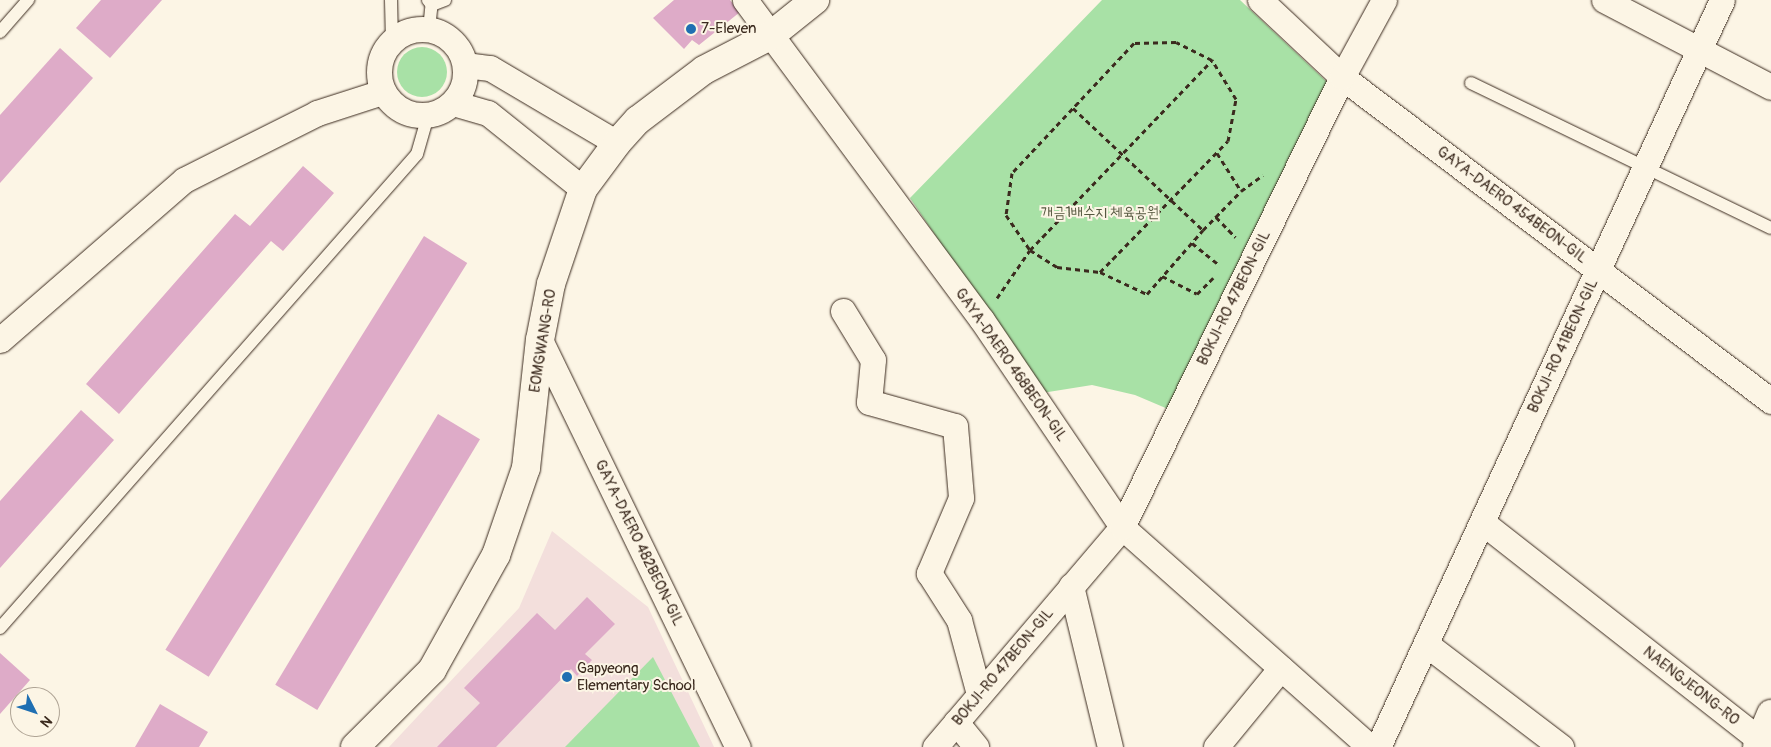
<!DOCTYPE html>
<meta charset="utf-8">
<style>
body{margin:0}
#map{position:relative;width:1771px;height:747px;overflow:hidden;background:#fcf5e5;font-family:Pangolin,"Poor Story",sans-serif}
div>[style]{position:absolute}
.built>*{inset:0;background:#f3dfdc}
.green>*{inset:0;background:#a8e1a6}
.round{border-radius:50%}
.building>*{inset:0;background:#deabc8;transform-origin:0 0}
.path>*{height:3px;margin-top:-1.5px;transform-origin:0;background:repeating-linear-gradient(90deg,#3b2a1e 0 5px,transparent 0 9px)}
.roads{filter:drop-shadow(0 0 1px #3b2a1e) drop-shadow(0 0 1px #3b2a1e)}
.lane>*{height:12px;margin:-6px;padding:0 6px;transform-origin:6px;border-radius:6px;background:#fcf5e5}
.street>*{height:25px;margin:-12.5px;padding:0 12.5px;transform-origin:12.5px;border-radius:12.5px;background:#fcf5e5}
.street>.ring{margin:-12.5px;padding:0;box-sizing:content-box;background:none;border:25px solid #fcf5e5;border-radius:50%}
.secondary>*{height:28px;margin:-14px;padding:0 14px;transform-origin:14px;border-radius:14px;background:#fcf5e5}
.dots>*{width:14px;height:14px;translate:-50% -50%;box-sizing:border-box;border:2px solid #fcf5e5;border-radius:50%}
span{translate:-50% -50%;white-space:nowrap;text-align:center;line-height:1.15;-webkit-text-stroke:4px #fcf5e5;paint-order:stroke}
.poi-label{font-size:15px;color:#3b2a1e}
.left{translate:0 -50%;text-align:left}
.street-label{font-size:15px;color:#3b2a1e}
.park-label{font-size:15px;color:#565840}
.north{position:absolute;left:10px;top:687px;width:50px;height:50px;box-sizing:border-box;background:#fcf5e5;border:1px solid #afa495;border-radius:50%;rotate:131deg;font-size:14px;font-weight:700;line-height:20px;text-align:center;color:#3b2a1e}
.north::after{content:'';display:block;margin:auto;width:18px;height:22px;background:#1f6fb2;clip-path:polygon(50% 0,100% 100%,50% 72%,0 100%)}
</style>
<div id="map">
<div class="built">
<div style="clip-path:polygon(552px 531px,648px 607px,714px 747px,389px 747px,519px 608px)"></div>
</div>
<div class="green">
<div style="clip-path:polygon(1102px 0,1240px 0,1328px 83px,1168px 409px,1135px 395px,1092px 385px,1042px 393px,910px 198px)"></div>
<div class="round" style="left:397px;top:47px;width:50px;height:50px"></div>
<div style="clip-path:polygon(653px 657px,700px 747px,565px 747px)"></div>
</div>
<div class="building">
<div style="clip-path:polygon(101px 0,162px 0,110px 58px,76px 28px)"></div>
<div style="clip-path:polygon(674px 0,730px 0,740px 12px,699px 45px,692px 40px,684px 49px,653px 18px)"></div>
<div style="clip-path:polygon(60px 48px,93px 78px,0 183px,0 115px)"></div>
<div style="clip-path:polygon(303px 166px,334px 193px,283px 251px,271px 241px,119px 414px,86px 384px,235px 214px,250px 226px)"></div>
<div style="left:424px;top:236px;width:51px;height:488px;rotate:32deg"></div>
<div style="clip-path:polygon(81px 410px,114px 440px,0 568px,0 501px)"></div>
<div style="left:438px;top:414px;width:49px;height:316px;rotate:31deg"></div>
<div style="clip-path:polygon(587px 597px,615px 624px,585px 654px,592px 660px,577px 676px,571px 669px,496px 747px,437px 747px,480px 703px,464px 688px,537px 613px,555px 630px)"></div>
<div style="clip-path:polygon(0 653px,30px 680px,0 714px)"></div>
<div style="clip-path:polygon(160px 704px,208px 732px,199px 747px,135px 747px)"></div>
</div>
<div class="path">
<div style="left:1073px;top:108px;width:178px;rotate:43.2deg"></div>
<div style="left:1217px;top:153px;width:45px;rotate:57.7deg"></div>
<div style="left:1216px;top:217px;width:28px;rotate:46deg"></div>
<div style="left:1192px;top:243px;width:36px;rotate:39deg"></div>
<div style="left:1100px;top:272px;width:183px;rotate:-45.7deg"></div>
<div style="left:1228px;top:141px;width:43px;rotate:-79.2deg"></div>
<div style="left:1236px;top:99px;width:46px;rotate:-121.6deg"></div>
<div style="left:1212px;top:60px;width:40px;rotate:-153.4deg"></div>
<div style="left:1176px;top:42px;width:42px;rotate:178.6deg"></div>
<div style="left:1134px;top:43px;width:178px;rotate:133.2deg"></div>
<div style="left:1012px;top:173px;width:42px;rotate:98.1deg"></div>
<div style="left:1006px;top:215px;width:42px;rotate:55.6deg"></div>
<div style="left:1030px;top:250px;width:32px;rotate:32deg"></div>
<div style="left:1057px;top:267px;width:43px;rotate:6.6deg"></div>
<div style="left:1100px;top:272px;width:52px;rotate:25.1deg"></div>
<div style="left:1147px;top:294px;width:85px;rotate:-48.8deg"></div>
<div style="left:1203px;top:230px;width:54px;rotate:-45.7deg"></div>
<div style="left:1241px;top:191px;width:27px;rotate:-36deg"></div>
<div style="left:1162px;top:276px;width:39px;rotate:27deg"></div>
<div style="left:1197px;top:294px;width:23px;rotate:-45deg"></div>
<div style="left:997px;top:298px;width:58px;rotate:-55.5deg"></div>
<div style="left:1030px;top:250px;width:263px;rotate:-46.2deg"></div>
</div>
<div class="roads">
<div class="lane">
<div style="left:391px;top:0;width:40px;rotate:88.6deg"></div>
<div style="left:428px;top:0;width:6px;rotate:51deg"></div>
<div style="left:432px;top:5px;width:14px;rotate:-21deg"></div>
<div style="left:429px;top:29px;width:29px;rotate:-84deg"></div>
<div style="left:0;top:32px;width:43px;rotate:-48.8deg"></div>
<div style="left:1471px;top:83px;width:333px;rotate:25.8deg"></div>
<div style="left:0;top:628px;width:631px;rotate:-48.66deg"></div>
<div style="left:417px;top:154px;width:40px;rotate:-74deg"></div>
</div>
<div class="street">
<div style="left:745px;top:0;width:398px;rotate:53.5deg"></div>
<div style="left:982px;top:320px;width:250px;rotate:55.9deg"></div>
<div style="left:1122px;top:527px;width:332px;rotate:41.6deg"></div>
<div style="left:1260px;top:0;width:112px;rotate:43.2deg"></div>
<div style="left:1342px;top:77px;width:538px;rotate:37.06deg"></div>
<div style="left:1604px;top:0;width:188px;rotate:27.5deg"></div>
<div class="ring" style="left:379px;top:29px;width:61px;height:61px"></div>
<div style="left:465px;top:65px;width:25px;rotate:7deg"></div>
<div style="left:490px;top:68px;width:147px;rotate:30.6deg"></div>
<div style="left:453px;top:103px;width:36px;rotate:16deg"></div>
<div style="left:488px;top:113px;width:122px;rotate:38.7deg"></div>
<div style="left:843px;top:311px;width:57px;rotate:58.5deg"></div>
<div style="left:873px;top:360px;width:42px;rotate:95.4deg"></div>
<div style="left:869px;top:402px;width:89px;rotate:15.6deg"></div>
<div style="left:955px;top:426px;width:72px;rotate:85.2deg"></div>
<div style="left:961px;top:498px;width:82px;rotate:113.1deg"></div>
<div style="left:929px;top:573px;width:56px;rotate:57.4deg"></div>
<div style="left:959px;top:620px;width:77px;rotate:74.9deg"></div>
<div style="left:0;top:340px;width:244px;rotate:-41deg"></div>
<div style="left:184px;top:180px;width:149px;rotate:-26.7deg"></div>
<div style="left:317px;top:113px;width:68px;rotate:-17.9deg"></div>
<div style="left:540px;top:340px;width:453px;rotate:64.1deg"></div>
<div style="left:1482px;top:522px;width:353px;rotate:38.1deg"></div>
<div style="left:1071px;top:586px;width:166px;rotate:76.4deg"></div>
<div style="left:1426px;top:644px;width:170px;rotate:37.3deg"></div>
<div style="left:956px;top:722px;width:32px;rotate:51deg"></div>
<div style="left:935px;top:747px;width:289px;rotate:-49.6deg"></div>
<div style="left:1122px;top:527px;width:501px;rotate:-63.95deg"></div>
<div style="left:1342px;top:77px;width:88px;rotate:-61.4deg"></div>
<div style="left:1216px;top:747px;width:102px;rotate:-50.6deg"></div>
<div style="left:1378px;top:747px;width:822px;rotate:-65.27deg"></div>
</div>
<div class="secondary">
<div style="left:355px;top:747px;width:109px;rotate:-45deg"></div>
<div style="left:432px;top:670px;width:132px;rotate:-60.9deg"></div>
<div style="left:496px;top:555px;width:92px;rotate:-71deg"></div>
<div style="left:526px;top:468px;width:129px;rotate:-83.8deg"></div>
<div style="left:540px;top:340px;width:57px;rotate:-78.9deg"></div>
<div style="left:551px;top:284px;width:100px;rotate:-71.4deg"></div>
<div style="left:583px;top:189px;width:57px;rotate:-53.5deg"></div>
<div style="left:617px;top:143px;width:31px;rotate:-48deg"></div>
<div style="left:638px;top:120px;width:83px;rotate:-37.1deg"></div>
<div style="left:704px;top:70px;width:74px;rotate:-27.3deg"></div>
<div style="left:770px;top:36px;width:58px;rotate:-38.7deg"></div>
<div style="left:1757px;top:747px;width:36px;rotate:-67deg"></div>
</div>
</div>
<div class="dots">
<div style="left:691px;top:29px;background:#1f6fb2"></div>
<div style="left:567px;top:677px;background:#1f6fb2"></div>
</div>
<div class="poi-label">
<span class="left" style="left:701px;top:29px">7-Eleven</span>
<span class="left" style="left:577px;top:677px">Gapyeong<br>Elementary School</span>
</div>
<div class="street-label">
<span style="left:1512px;top:205px;rotate:37deg">GAYA-DAERO 454BEON-GIL</span>
<span style="left:1234px;top:298px;rotate:-64deg">BOKJI-RO 47BEON-GIL</span>
<span style="left:543px;top:341px;rotate:-81deg">EOMGWANG-RO</span>
<span style="left:1563px;top:346px;rotate:-65deg">BOKJI-RO 41BEON-GIL</span>
<span style="left:1011px;top:365px;rotate:55deg">GAYA-DAERO 468BEON-GIL</span>
<span style="left:639px;top:543px;rotate:64deg">GAYA-DAERO 482BEON-GIL</span>
<span style="left:1003px;top:667px;rotate:-50deg">BOKJI-RO 47BEON-GIL</span>
<span style="left:1691px;top:686px;rotate:38deg">NAENGJEONG-RO</span>
</div>
<div class="park-label">
<span style="left:1100px;top:213px">개금1배수지 체육공원</span>
</div>
<div class="north">N</div>
</div>
